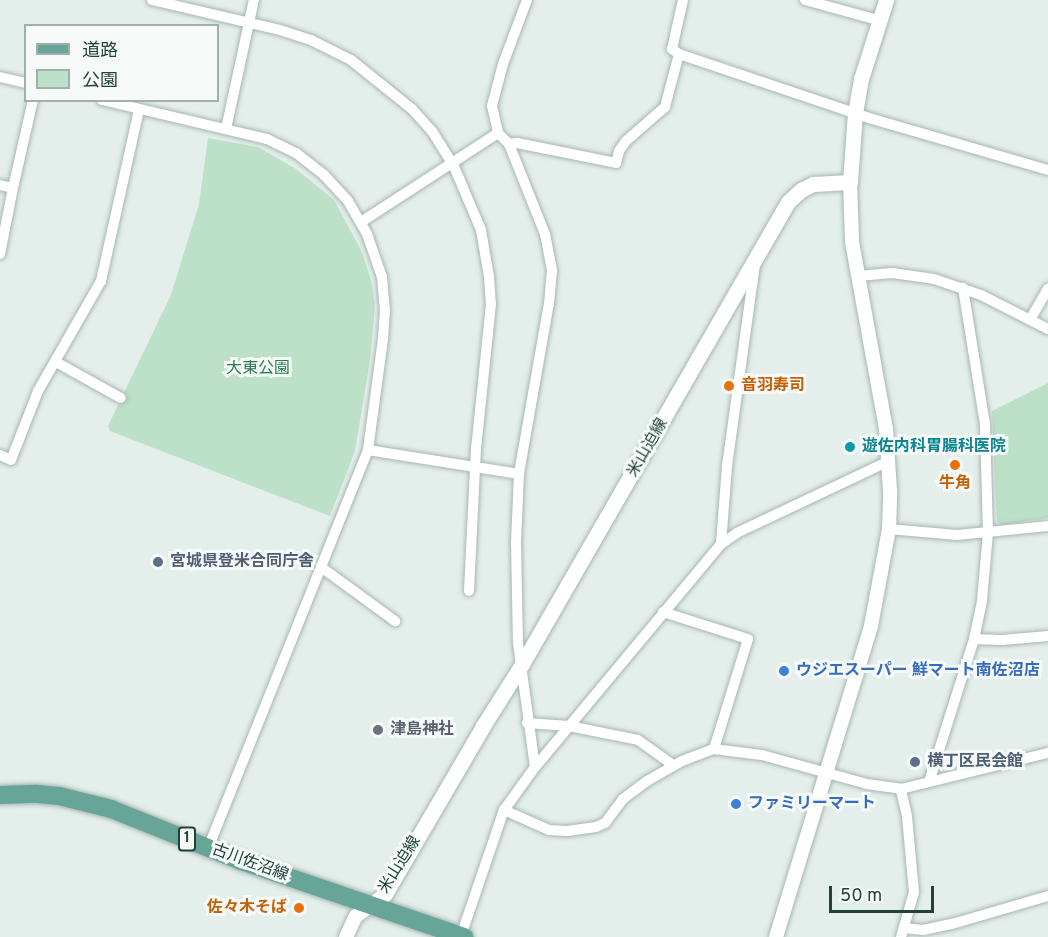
<!DOCTYPE html>
<meta charset="utf-8">
<style>
body{margin:0}
#map{position:relative;width:1048px;height:937px;overflow:hidden;background:#e4eeea;font-family:Overpass,"Noto Sans JP",sans-serif}
div>[style]{position:absolute}
.green>*{inset:0;background:#bce0c8}
.roads{filter:drop-shadow(0 0 2px #a6b7b2) drop-shadow(0 0 2px #a6b7b2)}
.minor>*{height:10px;margin:-5px;padding:0 5px;transform-origin:5px;border-radius:5px;background:#fff}
.tertiary>*{height:14px;margin:-7px;padding:0 7px;transform-origin:7px;border-radius:7px;background:#fff}
.secondary>*{height:15px;margin:-7.5px;padding:0 7.5px;transform-origin:7.5px;border-radius:7.5px;background:#fff}
.primary>*{height:18px;margin:-9px;padding:0 9px;transform-origin:9px;border-radius:9px;background:#67a599}
.dots>*{width:16px;height:16px;translate:-50% -50%;box-sizing:border-box;border:3px solid #f5faf8;border-radius:50%}
span{translate:-50% -50%;white-space:nowrap;text-align:center;line-height:1.15;-webkit-text-stroke:6px #f5faf8;paint-order:stroke}
.shield-label span{padding:2px 4px;background:#f5faf8;border:2px solid;border-radius:4px;-webkit-text-stroke-width:0}
.shield-label{font-size:15px;color:#22413a;font-weight:700}
.park-label{font-size:16px;color:#2b7a4e}
.food-label{font-size:16px;color:#c56008;font-weight:700}
.left{translate:0 -50%;text-align:left}
.right{translate:-100% -50%;text-align:right}
.culture-label{font-size:16px;color:#0d838f;font-weight:700}
.street-label{font-size:16px;color:#22413a}
.service-label{font-size:16px;color:#4e5e75;font-weight:700}
.shop-label{font-size:16px;color:#366cbe;font-weight:700}
.worship-label{font-size:16px;color:#5b616d;font-weight:700}
.legend{position:absolute;left:24px;top:24px;width:195px;height:78px;box-sizing:border-box;background:#f5faf8;border:2px solid #a1b0ac;margin:0;padding:8px 10px;list-style:none;font-size:18px;color:#22413a}
.legend li{display:flex;align-items:center;gap:12px;height:30px}
.legend b{width:30px;border:2px solid #a1b0ac}
.scale{position:absolute;left:829px;top:886px;width:105px;height:27px;box-sizing:border-box;border:3px solid #22413a;border-top:0;padding-left:8px;font-size:18px;line-height:21px;white-space:nowrap;color:#22413a;-webkit-text-stroke:4px #f5faf8;paint-order:stroke}
</style>
<div id="map">
<div class="green">
<div style="clip-path:polygon(208px 138px,258px 147px,296px 169px,334px 200px,362px 252px,372px 284px,375px 307px,370px 360px,355px 451px,330px 516px,110px 431px,108px 426px,171px 295px,199px 204px)"></div>
<div style="clip-path:polygon(1048px 383px,1048px 518px,1003px 525px,997px 522px,992px 411px)"></div>
</div>
<div class="roads">
<div class="minor">
<div style="left:152px;top:0;width:131px;rotate:13.2deg"></div>
<div style="left:280px;top:30px;width:33px;rotate:18deg"></div>
<div style="left:311px;top:40px;width:45px;rotate:26.6deg"></div>
<div style="left:351px;top:60px;width:78px;rotate:38.8deg"></div>
<div style="left:412px;top:109px;width:30px;rotate:48deg"></div>
<div style="left:432px;top:131px;width:39px;rotate:58deg"></div>
<div style="left:453px;top:164px;width:72px;rotate:67deg"></div>
<div style="left:481px;top:230px;width:48px;rotate:80.3deg"></div>
<div style="left:489px;top:277px;width:27px;rotate:86deg"></div>
<div style="left:491px;top:304px;width:145px;rotate:95.9deg"></div>
<div style="left:476px;top:448px;width:143px;rotate:92.8deg"></div>
<div style="left:527px;top:0;width:68px;rotate:110.6deg"></div>
<div style="left:503px;top:64px;width:43px;rotate:104.7deg"></div>
<div style="left:492px;top:106px;width:28px;rotate:77deg"></div>
<div style="left:498px;top:133px;width:16px;rotate:45deg"></div>
<div style="left:509px;top:144px;width:97px;rotate:68.2deg"></div>
<div style="left:545px;top:234px;width:37px;rotate:79deg"></div>
<div style="left:552px;top:270px;width:33px;rotate:95deg"></div>
<div style="left:549px;top:303px;width:174px;rotate:100deg"></div>
<div style="left:519px;top:474px;width:68px;rotate:92.5deg"></div>
<div style="left:516px;top:542px;width:101px;rotate:88.9deg"></div>
<div style="left:518px;top:643px;width:125px;rotate:82.2deg"></div>
<div style="left:805px;top:0;width:76px;rotate:15.3deg"></div>
<div style="left:679px;top:54px;width:200px;rotate:18.6deg"></div>
<div style="left:869px;top:118px;width:186px;rotate:16.2deg"></div>
<div style="left:0;top:77px;width:27px;rotate:13deg"></div>
<div style="left:102px;top:100px;width:170px;rotate:13.3deg"></div>
<div style="left:267px;top:139px;width:32px;rotate:26deg"></div>
<div style="left:296px;top:153px;width:36px;rotate:38deg"></div>
<div style="left:324px;top:175px;width:35px;rotate:47deg"></div>
<div style="left:348px;top:201px;width:38px;rotate:60deg"></div>
<div style="left:367px;top:234px;width:46px;rotate:70.8deg"></div>
<div style="left:382px;top:277px;width:33px;rotate:85deg"></div>
<div style="left:385px;top:310px;width:29px;rotate:94deg"></div>
<div style="left:383px;top:339px;width:112px;rotate:97.7deg"></div>
<div style="left:368px;top:450px;width:429px;rotate:111.9deg"></div>
<div style="left:226px;top:129px;width:132px;rotate:-77.8deg"></div>
<div style="left:509px;top:144px;width:8px;rotate:-7deg"></div>
<div style="left:517px;top:143px;width:101px;rotate:11.4deg"></div>
<div style="left:616px;top:163px;width:12px;rotate:-76deg"></div>
<div style="left:619px;top:151px;width:12px;rotate:-55deg"></div>
<div style="left:626px;top:141px;width:52px;rotate:-41.1deg"></div>
<div style="left:665px;top:107px;width:55px;rotate:-75.2deg"></div>
<div style="left:679px;top:54px;width:9px;rotate:-144deg"></div>
<div style="left:672px;top:49px;width:50px;rotate:-77.3deg"></div>
<div style="left:0;top:185px;width:13px;rotate:13deg"></div>
<div style="left:13px;top:188px;width:90px;rotate:-77.2deg"></div>
<div style="left:361px;top:222px;width:163px;rotate:-33deg"></div>
<div style="left:0;top:254px;width:67px;rotate:-78.9deg"></div>
<div style="left:858px;top:276px;width:34px;rotate:-5deg"></div>
<div style="left:892px;top:273px;width:42px;rotate:8.1deg"></div>
<div style="left:934px;top:279px;width:50px;rotate:18.8deg"></div>
<div style="left:981px;top:295px;width:75px;rotate:26.9deg"></div>
<div style="left:1031px;top:318px;width:34px;rotate:-60deg"></div>
<div style="left:56px;top:362px;width:74px;rotate:29deg"></div>
<div style="left:368px;top:450px;width:153px;rotate:9deg"></div>
<div style="left:0;top:455px;width:12px;rotate:24deg"></div>
<div style="left:11px;top:460px;width:74px;rotate:-68.6deg"></div>
<div style="left:38px;top:391px;width:127px;rotate:-60.2deg"></div>
<div style="left:101px;top:281px;width:176px;rotate:-77.5deg"></div>
<div style="left:889px;top:461px;width:168px;rotate:154.7deg"></div>
<div style="left:737px;top:533px;width:19px;rotate:145deg"></div>
<div style="left:721px;top:544px;width:290px;rotate:129.8deg"></div>
<div style="left:535px;top:767px;width:53px;rotate:125.8deg"></div>
<div style="left:504px;top:810px;width:49px;rotate:24deg"></div>
<div style="left:549px;top:830px;width:18px;rotate:3deg"></div>
<div style="left:567px;top:831px;width:29px;rotate:-8deg"></div>
<div style="left:596px;top:827px;width:10px;rotate:-24deg"></div>
<div style="left:605px;top:823px;width:30px;rotate:-53deg"></div>
<div style="left:623px;top:799px;width:30px;rotate:-37deg"></div>
<div style="left:647px;top:781px;width:40px;rotate:-29.7deg"></div>
<div style="left:682px;top:761px;width:34px;rotate:-21deg"></div>
<div style="left:714px;top:749px;width:48px;rotate:7.1deg"></div>
<div style="left:762px;top:755px;width:109px;rotate:15.4deg"></div>
<div style="left:867px;top:784px;width:34px;rotate:8deg"></div>
<div style="left:901px;top:789px;width:151px;rotate:-13.8deg"></div>
<div style="left:889px;top:529px;width:68px;rotate:5deg"></div>
<div style="left:957px;top:535px;width:91px;rotate:-5.6deg"></div>
<div style="left:721px;top:544px;width:78px;rotate:-85.6deg"></div>
<div style="left:727px;top:466px;width:204px;rotate:-82.1deg"></div>
<div style="left:321px;top:567px;width:92px;rotate:36.1deg"></div>
<div style="left:663px;top:612px;width:89px;rotate:17.6deg"></div>
<div style="left:748px;top:639px;width:115px;rotate:107.2deg"></div>
<div style="left:974px;top:639px;width:28px;rotate:2deg"></div>
<div style="left:1002px;top:640px;width:46px;rotate:-5deg"></div>
<div style="left:527px;top:723px;width:42px;rotate:4.1deg"></div>
<div style="left:569px;top:726px;width:70px;rotate:11.5deg"></div>
<div style="left:638px;top:740px;width:43px;rotate:35.5deg"></div>
<div style="left:929px;top:782px;width:150px;rotate:-72.5deg"></div>
<div style="left:974px;top:639px;width:40px;rotate:-78deg"></div>
<div style="left:982px;top:600px;width:67px;rotate:-84.9deg"></div>
<div style="left:988px;top:533px;width:109px;rotate:-91.6deg"></div>
<div style="left:985px;top:424px;width:138px;rotate:-99.2deg"></div>
<div style="left:904px;top:928px;width:19px;rotate:6deg"></div>
<div style="left:923px;top:930px;width:30px;rotate:-12deg"></div>
<div style="left:952px;top:924px;width:100px;rotate:-16.3deg"></div>
<div style="left:461px;top:936px;width:133px;rotate:-71.2deg"></div>
<div style="left:901px;top:937px;width:47px;rotate:-73.9deg"></div>
<div style="left:914px;top:892px;width:76px;rotate:-95.3deg"></div>
<div style="left:907px;top:816px;width:28px;rotate:-103deg"></div>
</div>
<div class="tertiary">
<div style="left:346px;top:937px;width:23px;rotate:-65deg"></div>
<div style="left:356px;top:916px;width:17px;rotate:-36deg"></div>
<div style="left:776px;top:937px;width:325px;rotate:-73deg"></div>
<div style="left:871px;top:626px;width:99px;rotate:-79.5deg"></div>
<div style="left:889px;top:529px;width:38px;rotate:-88deg"></div>
<div style="left:890px;top:491px;width:62px;rotate:-93.7deg"></div>
<div style="left:886px;top:429px;width:191px;rotate:-100.3deg"></div>
<div style="left:852px;top:241px;width:59px;rotate:-91.9deg"></div>
</div>
<div class="secondary">
<div style="left:370px;top:906px;width:19px;rotate:-39deg"></div>
<div style="left:385px;top:894px;width:194px;rotate:-59.7deg"></div>
<div style="left:483px;top:726px;width:73px;rotate:-57.8deg"></div>
<div style="left:522px;top:664px;width:533px;rotate:-60.07deg"></div>
<div style="left:788px;top:202px;width:18px;rotate:-43deg"></div>
<div style="left:801px;top:190px;width:13px;rotate:-27deg"></div>
<div style="left:813px;top:184px;width:37px;rotate:-3deg"></div>
<div style="left:850px;top:182px;width:69px;rotate:-85.9deg"></div>
<div style="left:855px;top:113px;width:35px;rotate:-80deg"></div>
<div style="left:861px;top:79px;width:83px;rotate:-72.4deg"></div>
</div>
<div class="primary">
<div style="left:0;top:795px;width:37px;rotate:-2deg"></div>
<div style="left:37px;top:794px;width:22px;rotate:5deg"></div>
<div style="left:59px;top:796px;width:54px;rotate:14deg"></div>
<div style="left:111px;top:809px;width:140px;rotate:21.8deg"></div>
<div style="left:241px;top:861px;width:236px;rotate:18.8deg"></div>
</div>
</div>
<div class="dots">
<div style="left:729px;top:386px;background:#e8710a"></div>
<div style="left:850px;top:447px;background:#0f9aa8"></div>
<div style="left:955px;top:465px;background:#e8710a"></div>
<div style="left:158px;top:562px;background:#5c6f8a"></div>
<div style="left:784px;top:671px;background:#3f7fe0"></div>
<div style="left:378px;top:730px;background:#6b7280"></div>
<div style="left:915px;top:762px;background:#5c6f8a"></div>
<div style="left:736px;top:804px;background:#3f7fe0"></div>
<div style="left:299px;top:908px;background:#e8710a"></div>
</div>
<div class="shield-label">
<span style="left:187px;top:839px">1</span>
</div>
<div class="park-label">
<span style="left:258px;top:369px">大東公園</span>
</div>
<div class="food-label">
<span class="left" style="left:741px;top:386px">音羽寿司</span>
<span style="left:955px;top:484px">牛角</span>
<span class="right" style="left:287px;top:908px">佐々木そば</span>
</div>
<div class="culture-label">
<span class="left" style="left:862px;top:447px">遊佐内科胃腸科医院</span>
</div>
<div class="street-label">
<span style="left:648px;top:448px;rotate:-60deg">米山迫線</span>
<span style="left:250px;top:863px;rotate:20deg">古川佐沼線</span>
<span style="left:400px;top:865px;rotate:-58deg">米山迫線</span>
</div>
<div class="service-label">
<span class="left" style="left:170px;top:562px">宮城県登米合同庁舎</span>
<span class="left" style="left:927px;top:762px">横丁区民会館</span>
</div>
<div class="shop-label">
<span class="left" style="left:796px;top:671px">ウジエスーパー 鮮マート南佐沼店</span>
<span class="left" style="left:748px;top:804px">ファミリーマート</span>
</div>
<div class="worship-label">
<span class="left" style="left:390px;top:730px">津島神社</span>
</div>
<ul class="legend">
<li><b style="height:8px;background:#67a599"></b>道路</li>
<li><b style="height:16px;background:#bce0c8"></b>公園</li>
</ul>
<div class="scale">50 m</div>
</div>
